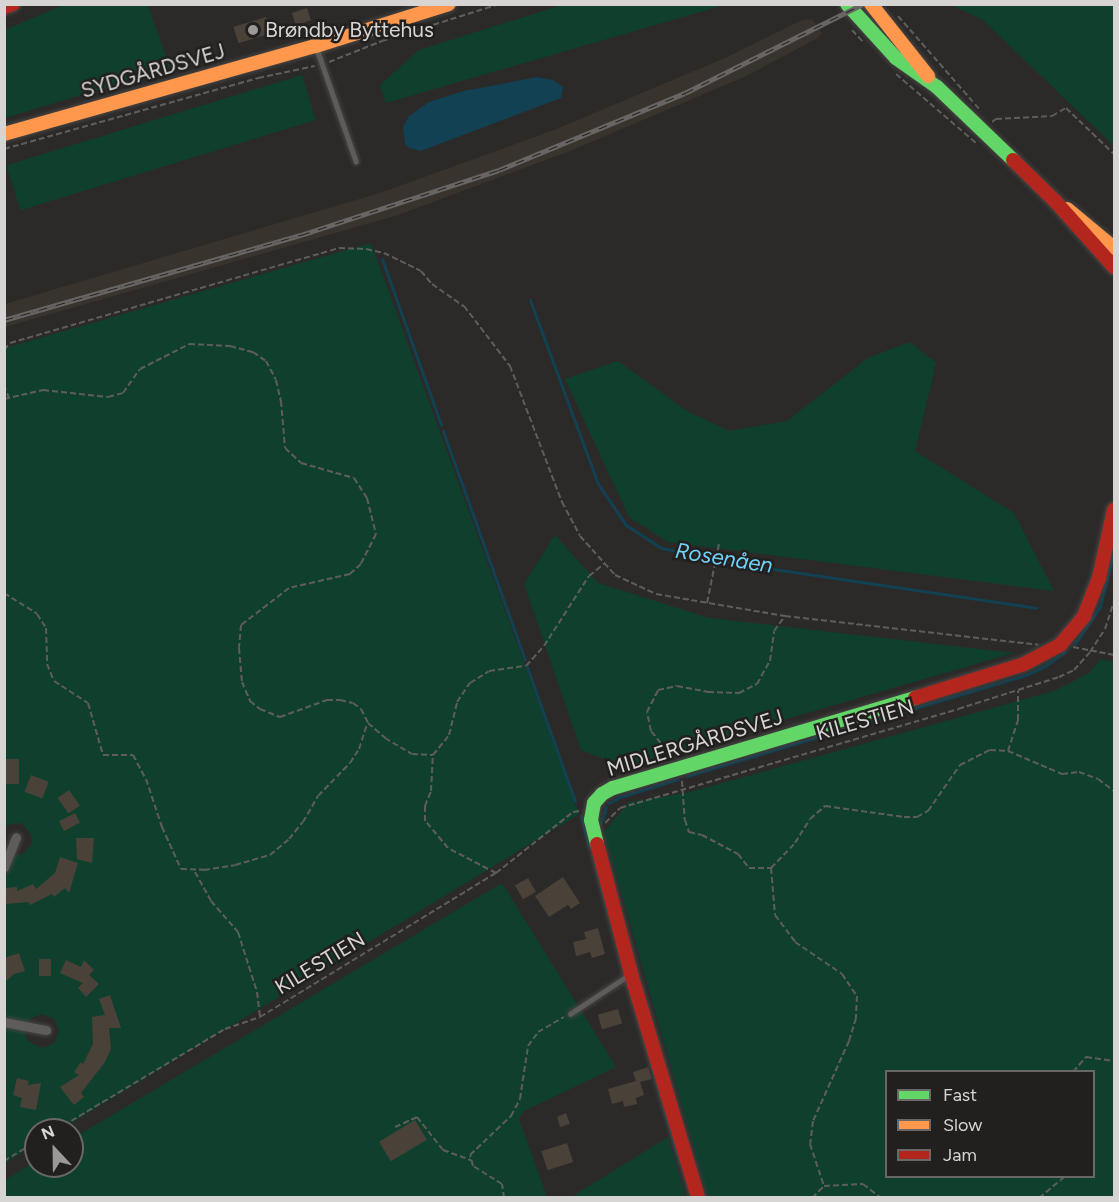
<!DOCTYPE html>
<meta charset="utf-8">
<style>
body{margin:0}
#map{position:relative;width:1119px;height:1202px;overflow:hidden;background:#2b2a29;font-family:Figtree,sans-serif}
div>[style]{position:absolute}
.built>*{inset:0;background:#39332e}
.green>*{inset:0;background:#0f402d;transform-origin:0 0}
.water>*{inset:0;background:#114152}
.stream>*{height:3px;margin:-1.5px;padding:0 1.5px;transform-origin:1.5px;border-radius:1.5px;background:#114152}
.building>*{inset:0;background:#4a4139;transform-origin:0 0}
.path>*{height:2px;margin-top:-1px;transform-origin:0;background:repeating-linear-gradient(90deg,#5e5d5c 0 6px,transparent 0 9px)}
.roads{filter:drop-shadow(0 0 2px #474544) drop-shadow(0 0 2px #474544)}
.lane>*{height:4.5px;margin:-2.25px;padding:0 2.25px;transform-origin:2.25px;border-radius:2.25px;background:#5d5c5b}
.street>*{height:9px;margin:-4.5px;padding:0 4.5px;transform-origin:4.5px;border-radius:4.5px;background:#5d5c5b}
.fast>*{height:14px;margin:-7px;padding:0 7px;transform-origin:7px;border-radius:7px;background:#63d668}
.slow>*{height:14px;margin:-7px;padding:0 7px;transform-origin:7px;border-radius:7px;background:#ff974d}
.jam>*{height:14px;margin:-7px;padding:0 7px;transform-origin:7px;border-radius:7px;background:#b3261e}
.rail>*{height:5px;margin-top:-2.5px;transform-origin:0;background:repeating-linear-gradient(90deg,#22201f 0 9px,#676665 0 18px);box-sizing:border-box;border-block:2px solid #676665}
.dots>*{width:16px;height:16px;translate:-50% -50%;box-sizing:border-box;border:3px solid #22201f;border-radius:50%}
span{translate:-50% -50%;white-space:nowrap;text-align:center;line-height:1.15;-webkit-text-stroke:5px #22201f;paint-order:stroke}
.poi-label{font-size:21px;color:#d7d5d4}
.left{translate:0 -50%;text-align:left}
.street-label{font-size:21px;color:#d7d5d4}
.water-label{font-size:22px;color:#70d1f9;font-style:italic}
.frame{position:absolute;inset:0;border:6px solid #d7d5d4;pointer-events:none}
.legend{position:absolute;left:885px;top:1070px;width:210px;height:108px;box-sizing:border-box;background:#22201f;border:2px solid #6a6867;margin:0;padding:8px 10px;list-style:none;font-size:18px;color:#d7d5d4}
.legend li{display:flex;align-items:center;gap:12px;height:30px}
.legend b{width:30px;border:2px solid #6a6867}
.north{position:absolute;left:24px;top:1118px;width:60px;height:60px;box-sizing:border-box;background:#22201f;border:2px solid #6a6867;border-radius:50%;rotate:338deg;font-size:16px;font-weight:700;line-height:24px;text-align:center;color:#d7d5d4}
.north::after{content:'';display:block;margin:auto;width:21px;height:27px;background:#9b9998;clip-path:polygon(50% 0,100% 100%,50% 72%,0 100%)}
</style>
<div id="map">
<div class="built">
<div style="clip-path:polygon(812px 19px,822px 33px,818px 38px,744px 77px,570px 151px,395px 216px,5px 327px,5px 304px,383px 192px,554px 130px,725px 58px,802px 20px)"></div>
</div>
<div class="green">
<div style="clip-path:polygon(565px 4px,724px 5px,386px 103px,380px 85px,419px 50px)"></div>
<div style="clip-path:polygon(63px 5px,148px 5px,170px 68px,5px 118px,5px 30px)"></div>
<div style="clip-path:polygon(951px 5px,1114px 5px,1114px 146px,983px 20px)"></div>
<div style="left:302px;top:75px;width:47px;height:309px;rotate:73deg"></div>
<div style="clip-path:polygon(evenodd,371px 243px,579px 814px,60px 1130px,36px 1130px,36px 1144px,5px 1163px,4px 853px,11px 856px,23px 854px,31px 845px,32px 839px,30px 833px,22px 824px,16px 823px,5px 826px,5px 348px,371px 243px,42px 1014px,54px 1019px,59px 1030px,55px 1042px,44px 1048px,38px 1047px,27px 1040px,25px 1029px,31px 1018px,42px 1014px)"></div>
<div style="clip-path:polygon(910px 342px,936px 363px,915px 451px,1014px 513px,1054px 591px,668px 542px,629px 517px,565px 379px,618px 361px,687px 411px,729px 431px,787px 421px,868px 358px)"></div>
<div style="clip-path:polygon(555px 535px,598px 583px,709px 618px,1014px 653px,624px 766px,581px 750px,524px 584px)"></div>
<div style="clip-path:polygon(evenodd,1101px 659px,1114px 662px,1114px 1197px,708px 1197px,604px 832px,629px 802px,686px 793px,1054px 691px,1089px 673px,1101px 659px,886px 1072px,1094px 1072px,1094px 1176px,886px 1176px,886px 1072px)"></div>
<div style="clip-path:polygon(502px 883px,616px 1067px,524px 1111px,519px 1119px,547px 1197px,5px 1198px,5px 1180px,36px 1161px,36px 1166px,72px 1166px,72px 1139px)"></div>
<div style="clip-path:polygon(668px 1137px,686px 1197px,571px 1197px)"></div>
</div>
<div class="water">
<div style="clip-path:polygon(537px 77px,553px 80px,563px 87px,561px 98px,421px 151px,410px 148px,405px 144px,403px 127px,409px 116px,429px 102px,464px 91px)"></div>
</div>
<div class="stream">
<div style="left:382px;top:259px;width:176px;rotate:70.4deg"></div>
<div style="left:530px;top:300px;width:196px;rotate:69.7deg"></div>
<div style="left:598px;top:484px;width:50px;rotate:55.7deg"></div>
<div style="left:626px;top:525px;width:42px;rotate:33.3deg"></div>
<div style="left:661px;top:548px;width:101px;rotate:10.9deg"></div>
<div style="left:760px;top:567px;width:279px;rotate:8.4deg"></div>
<div style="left:443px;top:431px;width:243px;rotate:70.3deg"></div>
<div style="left:1075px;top:644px;width:45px;rotate:-56deg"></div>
<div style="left:1100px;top:607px;width:58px;rotate:-76deg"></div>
<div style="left:527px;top:667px;width:142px;rotate:70.3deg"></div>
<div style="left:687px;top:776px;width:354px;rotate:-16.6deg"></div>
<div style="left:1026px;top:675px;width:21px;rotate:-25deg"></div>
<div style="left:1045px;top:666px;width:24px;rotate:-35deg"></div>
<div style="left:609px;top:803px;width:13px;rotate:-29deg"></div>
<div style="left:620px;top:797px;width:61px;rotate:-17.2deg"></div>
<div style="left:581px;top:816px;width:32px;rotate:76deg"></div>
<div style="left:601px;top:823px;width:17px;rotate:-73deg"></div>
<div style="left:594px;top:862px;width:61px;rotate:74.8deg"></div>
<div style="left:639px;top:1020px;width:35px;rotate:75deg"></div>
<div style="left:651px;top:1065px;width:32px;rotate:74deg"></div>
<div style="left:663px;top:1107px;width:57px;rotate:73.8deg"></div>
</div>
<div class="building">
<div style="left:307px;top:8px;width:13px;height:16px;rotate:72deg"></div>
<div style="left:266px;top:17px;width:17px;height:34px;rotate:73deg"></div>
<div style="left:4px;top:759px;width:15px;height:25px"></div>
<div style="left:31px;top:775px;width:19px;height:18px;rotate:21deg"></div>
<div style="left:69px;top:790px;width:19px;height:14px;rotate:55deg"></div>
<div style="left:75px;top:813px;width:11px;height:18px;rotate:63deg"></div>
<div style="clip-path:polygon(76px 838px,94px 838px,92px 863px,77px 859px)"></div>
<div style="clip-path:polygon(60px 857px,78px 863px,69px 893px,65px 888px,54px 897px,52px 894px,30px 905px,28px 902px,6px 904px,5px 888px,17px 887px,17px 891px,33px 884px,36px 889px,55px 873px)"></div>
<div style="clip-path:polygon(563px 877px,580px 903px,571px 909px,568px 905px,549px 917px,535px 896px)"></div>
<div style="left:528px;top:878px;width:16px;height:15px;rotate:60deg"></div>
<div style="clip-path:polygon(598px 928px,605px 954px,592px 958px,590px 952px,576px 956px,573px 942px,586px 939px,584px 932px)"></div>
<div style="clip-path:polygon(19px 953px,25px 971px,14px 974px,4px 983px,4px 958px)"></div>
<div style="left:39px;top:959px;width:12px;height:17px"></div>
<div style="clip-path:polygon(66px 960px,81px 967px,84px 960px,94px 970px,89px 975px,99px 984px,86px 997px,78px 988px,83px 983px,60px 973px)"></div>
<div style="clip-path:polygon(110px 995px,121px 1028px,109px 1028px,111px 1049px,105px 1062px,81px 1093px,84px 1097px,74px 1105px,60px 1087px,79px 1075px,74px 1072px,81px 1062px,83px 1064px,93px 1044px,92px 1017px,105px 1015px,99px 999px)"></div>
<div style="left:618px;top:1009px;width:15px;height:21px;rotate:74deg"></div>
<div style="clip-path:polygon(648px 1067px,652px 1079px,640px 1082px,644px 1095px,636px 1098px,637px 1104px,624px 1107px,623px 1101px,612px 1104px,608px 1089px,636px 1081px,633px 1072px)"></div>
<div style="clip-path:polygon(17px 1078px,29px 1081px,28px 1085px,41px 1083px,36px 1110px,20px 1107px,22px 1098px,13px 1095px)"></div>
<div style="clip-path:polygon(566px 1113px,570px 1124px,560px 1127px,557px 1117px)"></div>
<div style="left:415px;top:1120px;width:23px;height:42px;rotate:59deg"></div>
<div style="left:567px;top:1143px;width:20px;height:27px;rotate:72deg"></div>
</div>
<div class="path">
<div style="left:898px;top:16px;width:126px;rotate:48.9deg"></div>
<div style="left:852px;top:30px;width:18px;rotate:47deg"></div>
<div style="left:329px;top:62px;width:57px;rotate:-21.6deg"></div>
<div style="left:382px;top:41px;width:123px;rotate:-17.5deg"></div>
<div style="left:896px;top:74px;width:106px;rotate:40.8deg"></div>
<div style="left:992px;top:122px;width:5px;rotate:-37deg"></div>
<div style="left:996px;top:119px;width:56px;rotate:-3.1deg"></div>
<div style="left:1052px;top:116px;width:16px;rotate:-30deg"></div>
<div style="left:1066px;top:108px;width:66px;rotate:43.8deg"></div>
<div style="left:4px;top:149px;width:264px;rotate:-15.6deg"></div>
<div style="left:258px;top:78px;width:58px;rotate:-11.9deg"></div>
<div style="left:4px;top:350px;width:9px;rotate:-49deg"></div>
<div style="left:10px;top:343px;width:342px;rotate:-16.1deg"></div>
<div style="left:339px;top:248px;width:27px;rotate:2deg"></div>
<div style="left:366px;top:249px;width:18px;rotate:13deg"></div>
<div style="left:384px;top:253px;width:41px;rotate:25.9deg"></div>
<div style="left:421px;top:271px;width:17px;rotate:50deg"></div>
<div style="left:432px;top:284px;width:39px;rotate:35deg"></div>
<div style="left:464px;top:306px;width:76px;rotate:52.5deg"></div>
<div style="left:510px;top:366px;width:146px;rotate:69.1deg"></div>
<div style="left:562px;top:502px;width:38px;rotate:62deg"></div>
<div style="left:580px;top:536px;width:52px;rotate:48.1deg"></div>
<div style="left:615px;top:575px;width:45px;rotate:24.9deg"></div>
<div style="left:656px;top:594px;width:131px;rotate:9.7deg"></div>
<div style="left:785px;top:616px;width:255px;rotate:6.5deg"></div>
<div style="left:4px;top:385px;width:14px;rotate:69deg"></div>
<div style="left:4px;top:399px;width:40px;rotate:-13deg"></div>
<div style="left:43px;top:390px;width:65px;rotate:6.1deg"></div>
<div style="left:108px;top:397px;width:16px;rotate:-15deg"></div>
<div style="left:123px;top:393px;width:29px;rotate:-55deg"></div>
<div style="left:140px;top:369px;width:55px;rotate:-27deg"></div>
<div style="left:189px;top:344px;width:41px;rotate:2.8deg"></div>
<div style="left:230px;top:346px;width:24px;rotate:15deg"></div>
<div style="left:253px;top:352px;width:16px;rotate:35deg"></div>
<div style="left:266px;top:361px;width:21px;rotate:62deg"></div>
<div style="left:276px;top:380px;width:22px;rotate:77deg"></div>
<div style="left:281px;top:401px;width:47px;rotate:85.1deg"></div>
<div style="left:285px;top:448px;width:22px;rotate:43deg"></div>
<div style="left:301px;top:463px;width:55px;rotate:15.8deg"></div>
<div style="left:354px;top:478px;width:24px;rotate:57deg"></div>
<div style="left:367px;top:498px;width:37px;rotate:76deg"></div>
<div style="left:376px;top:534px;width:34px;rotate:117deg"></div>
<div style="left:361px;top:564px;width:15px;rotate:138deg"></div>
<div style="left:350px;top:574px;width:63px;rotate:167.1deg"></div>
<div style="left:289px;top:588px;width:61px;rotate:142.4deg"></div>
<div style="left:241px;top:625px;width:23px;rotate:95deg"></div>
<div style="left:239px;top:648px;width:34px;rotate:85deg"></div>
<div style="left:242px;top:682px;width:21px;rotate:67deg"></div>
<div style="left:250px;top:701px;width:13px;rotate:39deg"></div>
<div style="left:260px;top:709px;width:22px;rotate:22deg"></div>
<div style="left:280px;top:717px;width:50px;rotate:-19.9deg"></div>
<div style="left:327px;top:700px;width:13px"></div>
<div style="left:340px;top:700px;width:13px;rotate:13deg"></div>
<div style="left:353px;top:703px;width:10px;rotate:37deg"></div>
<div style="left:361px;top:709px;width:16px;rotate:63deg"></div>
<div style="left:368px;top:723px;width:23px;rotate:41deg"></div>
<div style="left:385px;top:738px;width:31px;rotate:31deg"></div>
<div style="left:412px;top:754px;width:21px;rotate:3deg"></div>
<div style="left:4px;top:593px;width:39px;rotate:32deg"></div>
<div style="left:37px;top:614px;width:17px;rotate:57deg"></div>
<div style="left:46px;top:628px;width:36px;rotate:88deg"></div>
<div style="left:47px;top:664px;width:18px;rotate:68deg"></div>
<div style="left:54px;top:681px;width:40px;rotate:32.9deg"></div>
<div style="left:88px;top:703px;width:54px;rotate:73.9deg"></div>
<div style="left:103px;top:755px;width:30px"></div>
<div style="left:133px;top:755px;width:27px;rotate:62deg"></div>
<div style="left:146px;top:779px;width:51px;rotate:71.6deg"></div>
<div style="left:162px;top:827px;width:46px;rotate:65.7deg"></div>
<div style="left:181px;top:869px;width:23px;rotate:2deg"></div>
<div style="left:204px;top:870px;width:31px;rotate:-9deg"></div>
<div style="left:235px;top:865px;width:36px;rotate:-16deg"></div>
<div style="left:270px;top:855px;width:25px;rotate:-40deg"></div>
<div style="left:289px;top:839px;width:22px;rotate:-51deg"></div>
<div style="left:303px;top:822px;width:30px;rotate:-60deg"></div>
<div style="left:318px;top:796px;width:46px;rotate:-45.9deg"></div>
<div style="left:350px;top:763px;width:17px;rotate:-57deg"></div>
<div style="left:359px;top:749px;width:26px;rotate:-72deg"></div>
<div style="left:707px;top:603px;width:60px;rotate:-78.5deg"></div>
<div style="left:1073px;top:647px;width:42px;rotate:11deg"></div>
<div style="left:1008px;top:751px;width:33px;rotate:-72deg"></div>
<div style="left:1018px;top:720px;width:29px;rotate:-90deg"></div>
<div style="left:672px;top:757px;width:33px;rotate:-129deg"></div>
<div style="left:651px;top:731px;width:19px;rotate:-102deg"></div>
<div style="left:647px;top:712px;width:25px;rotate:-63deg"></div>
<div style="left:658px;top:690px;width:19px;rotate:-12deg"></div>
<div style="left:677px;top:686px;width:32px;rotate:11deg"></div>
<div style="left:708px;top:692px;width:31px;rotate:2deg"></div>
<div style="left:739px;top:693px;width:20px;rotate:-27deg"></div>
<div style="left:757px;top:684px;width:26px;rotate:-61deg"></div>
<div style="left:770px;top:661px;width:30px;rotate:-82deg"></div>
<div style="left:774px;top:631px;width:19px;rotate:-54deg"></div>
<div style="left:682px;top:781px;width:39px;rotate:86deg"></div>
<div style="left:685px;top:820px;width:13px;rotate:72deg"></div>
<div style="left:689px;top:832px;width:13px;rotate:13deg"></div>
<div style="left:702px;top:835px;width:41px;rotate:27.8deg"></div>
<div style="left:738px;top:854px;width:18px;rotate:52deg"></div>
<div style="left:749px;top:868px;width:22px"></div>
<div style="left:771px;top:868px;width:35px;rotate:-46deg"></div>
<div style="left:795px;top:843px;width:28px;rotate:-58deg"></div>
<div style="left:810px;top:819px;width:20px;rotate:-41deg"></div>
<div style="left:825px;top:806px;width:80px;rotate:7.9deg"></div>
<div style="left:904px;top:817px;width:13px"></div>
<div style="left:917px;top:817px;width:13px;rotate:-29deg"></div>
<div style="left:928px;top:811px;width:56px;rotate:-55.2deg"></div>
<div style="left:960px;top:765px;width:34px;rotate:-27deg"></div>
<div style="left:990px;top:750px;width:18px;rotate:3deg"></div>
<div style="left:1008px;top:751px;width:59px;rotate:23.1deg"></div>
<div style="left:1062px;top:774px;width:17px;rotate:-7deg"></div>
<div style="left:1079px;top:772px;width:20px;rotate:20deg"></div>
<div style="left:1098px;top:779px;width:20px;rotate:37deg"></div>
<div style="left:605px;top:823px;width:21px;rotate:-45deg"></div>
<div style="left:620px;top:808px;width:352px;rotate:-16.3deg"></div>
<div style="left:958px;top:709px;width:106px;rotate:-17.6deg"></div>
<div style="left:1059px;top:677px;width:17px;rotate:-25deg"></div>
<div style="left:1074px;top:670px;width:24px;rotate:-48deg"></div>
<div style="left:1090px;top:652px;width:27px;rotate:-57deg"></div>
<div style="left:1105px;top:629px;width:28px;rotate:-72deg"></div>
<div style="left:771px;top:868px;width:47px;rotate:85.1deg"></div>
<div style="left:775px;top:915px;width:34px;rotate:53deg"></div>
<div style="left:795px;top:942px;width:57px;rotate:34.2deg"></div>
<div style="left:842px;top:974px;width:27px;rotate:56deg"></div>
<div style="left:857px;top:996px;width:22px;rotate:93deg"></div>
<div style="left:856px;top:1018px;width:24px;rotate:107deg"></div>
<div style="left:849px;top:1041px;width:88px;rotate:114.2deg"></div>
<div style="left:813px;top:1121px;width:23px;rotate:97deg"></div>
<div style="left:810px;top:1144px;width:44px;rotate:71.6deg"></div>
<div style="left:195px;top:872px;width:33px;rotate:61deg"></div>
<div style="left:211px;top:901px;width:41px;rotate:48.9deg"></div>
<div style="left:238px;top:932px;width:63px;rotate:72.4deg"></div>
<div style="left:257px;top:992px;width:25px;rotate:83deg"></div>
<div style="left:496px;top:873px;width:54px;rotate:-152.5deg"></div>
<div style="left:448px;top:848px;width:35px;rotate:-130deg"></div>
<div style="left:425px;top:821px;width:15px;rotate:-90deg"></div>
<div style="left:425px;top:806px;width:16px;rotate:-68deg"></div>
<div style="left:431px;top:791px;width:36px;rotate:-87deg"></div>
<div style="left:433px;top:755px;width:26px;rotate:-51deg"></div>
<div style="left:449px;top:735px;width:34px;rotate:-76deg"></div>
<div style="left:457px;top:702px;width:23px;rotate:-56deg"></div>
<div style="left:470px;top:683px;width:22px;rotate:-32deg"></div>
<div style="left:489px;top:671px;width:37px;rotate:-8deg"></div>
<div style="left:526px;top:666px;width:27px;rotate:-48deg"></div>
<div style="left:544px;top:646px;width:83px;rotate:-57.3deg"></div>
<div style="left:589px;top:576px;width:19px;rotate:-39deg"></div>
<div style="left:1073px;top:1072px;width:20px;rotate:-49deg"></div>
<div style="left:1086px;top:1057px;width:28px;rotate:8deg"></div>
<div style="left:395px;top:1127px;width:24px;rotate:-24deg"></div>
<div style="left:417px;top:1117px;width:42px;rotate:51.8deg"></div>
<div style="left:443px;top:1150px;width:30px;rotate:20deg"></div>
<div style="left:56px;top:1130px;width:197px;rotate:-30.9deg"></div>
<div style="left:225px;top:1029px;width:37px;rotate:-19deg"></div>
<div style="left:260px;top:1017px;width:276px;rotate:-31.4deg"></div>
<div style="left:496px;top:873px;width:98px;rotate:-38.4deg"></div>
<div style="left:573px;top:812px;width:7px;rotate:-8deg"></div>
<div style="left:4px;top:1161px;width:37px;rotate:-31deg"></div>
<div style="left:504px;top:1198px;width:14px;rotate:-98deg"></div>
<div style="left:502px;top:1184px;width:34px;rotate:-148deg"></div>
<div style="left:473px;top:1166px;width:11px;rotate:-105deg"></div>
<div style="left:470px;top:1155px;width:57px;rotate:-43.6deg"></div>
<div style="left:511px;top:1116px;width:19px;rotate:-62deg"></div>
<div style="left:520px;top:1099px;width:54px;rotate:-81.4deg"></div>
<div style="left:528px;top:1046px;width:17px;rotate:-54deg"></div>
<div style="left:538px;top:1032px;width:30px;rotate:-30deg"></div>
<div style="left:812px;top:1198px;width:17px;rotate:-45deg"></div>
<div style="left:824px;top:1186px;width:39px;rotate:-3deg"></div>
<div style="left:863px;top:1184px;width:23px;rotate:38deg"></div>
<div style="left:1039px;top:1198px;width:34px;rotate:-40deg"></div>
</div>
<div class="roads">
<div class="lane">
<div style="left:317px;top:49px;width:119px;rotate:70.8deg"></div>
<div style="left:570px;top:1014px;width:71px;rotate:-33.5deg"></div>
</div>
<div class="street">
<div style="left:4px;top:867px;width:32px;rotate:-68deg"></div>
<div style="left:4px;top:1022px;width:43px;rotate:10.8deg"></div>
</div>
<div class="fast">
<div style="left:847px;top:4px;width:73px;rotate:47.8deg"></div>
<div style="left:896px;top:58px;width:50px;rotate:35.3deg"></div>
<div style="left:937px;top:87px;width:105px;rotate:43.8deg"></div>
<div style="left:597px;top:844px;width:25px;rotate:-104deg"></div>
<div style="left:591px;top:820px;width:17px;rotate:-80deg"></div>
<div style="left:594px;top:803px;width:12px;rotate:-48deg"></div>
<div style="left:602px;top:794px;width:13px;rotate:-29deg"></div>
<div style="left:613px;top:788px;width:315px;rotate:-16.6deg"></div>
</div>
<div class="slow">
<div style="left:871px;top:4px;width:92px;rotate:51.6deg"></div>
<div style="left:4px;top:134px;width:324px;rotate:-15.8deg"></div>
<div style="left:316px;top:46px;width:139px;rotate:-17.5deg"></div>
<div style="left:1067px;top:209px;width:61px;rotate:39.7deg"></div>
</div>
<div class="jam">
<div style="left:4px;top:7px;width:9px;rotate:-18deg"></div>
<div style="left:1013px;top:160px;width:59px;rotate:44.3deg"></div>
<div style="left:1055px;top:201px;width:89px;rotate:48.2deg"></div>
<div style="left:915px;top:698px;width:114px;rotate:-17.3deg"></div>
<div style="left:1024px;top:664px;width:41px;rotate:-27.8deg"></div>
<div style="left:1060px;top:645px;width:38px;rotate:-50deg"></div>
<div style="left:1084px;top:616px;width:41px;rotate:-68.5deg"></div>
<div style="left:1099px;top:578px;width:70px;rotate:-77.6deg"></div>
<div style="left:597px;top:844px;width:134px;rotate:75.3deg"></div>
<div style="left:631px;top:974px;width:234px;rotate:73.3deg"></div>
</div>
</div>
<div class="rail">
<div style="left:4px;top:320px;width:309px;rotate:-16deg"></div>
<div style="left:301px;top:235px;width:208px;rotate:-18.2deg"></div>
<div style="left:499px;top:170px;width:201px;rotate:-22.5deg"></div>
<div style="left:685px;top:93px;width:199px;rotate:-26.6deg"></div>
</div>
<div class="dots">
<div style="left:253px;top:30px;background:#9b9998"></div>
</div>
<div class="poi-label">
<span class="left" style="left:265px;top:30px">Brøndby Byttehus</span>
</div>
<div class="street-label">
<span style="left:153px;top:71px;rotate:-16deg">SYDGÅRDSVEJ</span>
<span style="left:865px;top:720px;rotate:-16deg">KILESTIEN</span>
<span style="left:695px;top:743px;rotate:-17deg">MIDLERGÅRDSVEJ</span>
<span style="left:320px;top:963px;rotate:-31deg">KILESTIEN</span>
</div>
<div class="water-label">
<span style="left:724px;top:558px;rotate:9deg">Rosenåen</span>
</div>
<div class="frame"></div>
<ul class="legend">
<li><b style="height:8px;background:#63d668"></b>Fast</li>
<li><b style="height:8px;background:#ff974d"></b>Slow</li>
<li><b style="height:8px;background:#b3261e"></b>Jam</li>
</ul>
<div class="north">N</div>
</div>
